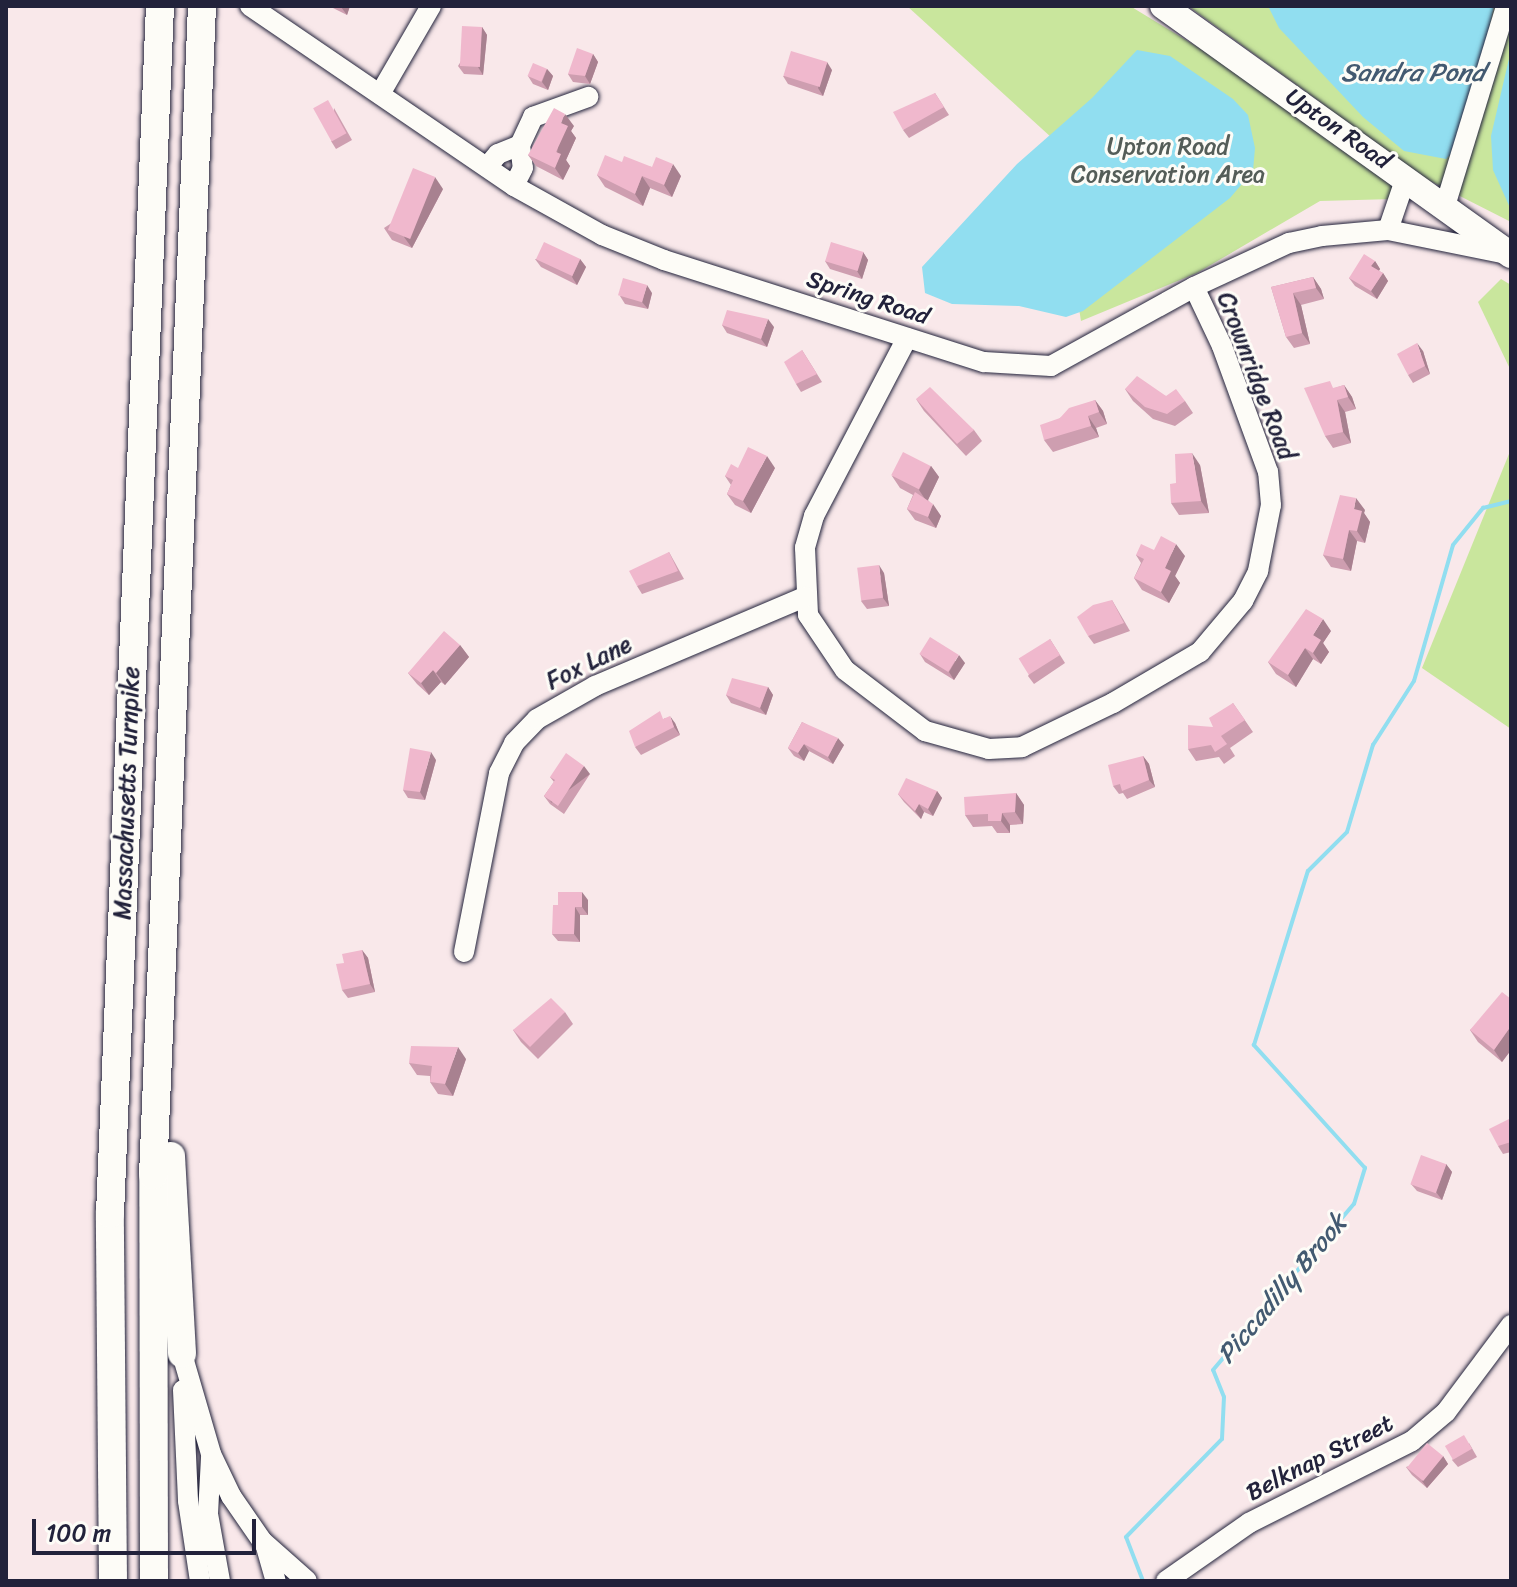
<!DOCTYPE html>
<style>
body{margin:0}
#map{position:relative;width:1517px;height:1587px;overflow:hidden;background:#f9e8ea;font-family:Sriracha,sans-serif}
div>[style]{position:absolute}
.green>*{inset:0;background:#c9e69d}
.water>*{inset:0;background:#91def0}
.stream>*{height:4px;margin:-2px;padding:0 2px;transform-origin:2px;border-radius:2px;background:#91def0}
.roads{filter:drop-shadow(0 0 2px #22223b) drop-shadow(0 0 2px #22223b)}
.minor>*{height:20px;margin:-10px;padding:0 10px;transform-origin:10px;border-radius:10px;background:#fdfcf7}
.major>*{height:26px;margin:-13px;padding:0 13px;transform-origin:13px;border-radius:13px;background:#fdfcf7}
.highway>*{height:28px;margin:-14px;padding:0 14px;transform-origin:14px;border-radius:14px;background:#fdfcf7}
.wall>*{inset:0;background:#ce9eb0}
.shaded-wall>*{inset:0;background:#a88190;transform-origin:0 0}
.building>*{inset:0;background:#f0b8cd;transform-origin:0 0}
span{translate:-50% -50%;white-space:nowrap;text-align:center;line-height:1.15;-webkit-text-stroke:6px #fdfcf7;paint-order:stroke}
.street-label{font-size:24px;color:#22223b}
.park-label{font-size:24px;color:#545d58}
.water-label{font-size:26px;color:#435a71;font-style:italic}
.frame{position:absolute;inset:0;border:8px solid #22223b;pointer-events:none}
.scale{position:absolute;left:32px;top:1519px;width:224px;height:36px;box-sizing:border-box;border:4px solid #22223b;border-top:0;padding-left:10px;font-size:24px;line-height:28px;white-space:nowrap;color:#22223b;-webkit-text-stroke:6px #fdfcf7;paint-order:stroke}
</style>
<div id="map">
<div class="green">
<div style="clip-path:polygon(907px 6px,1130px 6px,1405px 173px,1394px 199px,1320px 201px,1197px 273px,1081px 321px,1052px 138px)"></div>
<div style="clip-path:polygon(1188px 6px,1511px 6px,1511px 222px,1377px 154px,1323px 104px)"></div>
<div style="clip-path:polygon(1501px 279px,1511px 285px,1511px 371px,1478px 302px)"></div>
<div style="clip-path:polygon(1511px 449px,1511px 729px,1422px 668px)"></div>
</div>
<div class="water">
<div style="clip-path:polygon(1268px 6px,1494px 6px,1463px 142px,1446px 159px,1404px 151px,1363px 117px,1279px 28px)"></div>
<div style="clip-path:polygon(1137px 50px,1170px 56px,1233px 99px,1248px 115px,1255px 148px,1253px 171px,1230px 198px,1083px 311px,1066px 317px,1019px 306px,952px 304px,925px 293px,922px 267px,1017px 164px,1092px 98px)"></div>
<div style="clip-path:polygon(1511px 50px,1511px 210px,1493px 170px,1491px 136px)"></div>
</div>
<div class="stream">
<div style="left:1143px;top:1581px;width:47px;rotate:-111.1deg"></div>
<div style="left:1126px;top:1537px;width:137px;rotate:-45.6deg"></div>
<div style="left:1222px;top:1439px;width:42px;rotate:-87.3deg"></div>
<div style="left:1224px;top:1397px;width:29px;rotate:-112deg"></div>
<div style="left:1213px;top:1370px;width:218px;rotate:-49.7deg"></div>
<div style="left:1354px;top:1204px;width:38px;rotate:-73deg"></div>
<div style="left:1365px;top:1168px;width:166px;rotate:-132.1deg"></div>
<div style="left:1254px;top:1045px;width:182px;rotate:-72.8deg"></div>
<div style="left:1308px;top:871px;width:55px;rotate:-45deg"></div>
<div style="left:1347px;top:832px;width:91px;rotate:-73.4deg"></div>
<div style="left:1373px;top:745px;width:76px;rotate:-57.4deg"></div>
<div style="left:1414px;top:681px;width:141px;rotate:-74deg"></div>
<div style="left:1453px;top:545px;width:48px;rotate:-51deg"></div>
<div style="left:1483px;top:508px;width:29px;rotate:-14deg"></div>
</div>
<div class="roads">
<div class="minor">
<div style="left:250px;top:6px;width:320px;rotate:34.3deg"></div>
<div style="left:514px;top:186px;width:101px;rotate:29.1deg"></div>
<div style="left:602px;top:235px;width:67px;rotate:22deg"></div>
<div style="left:664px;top:260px;width:336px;rotate:17.7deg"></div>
<div style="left:984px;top:362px;width:67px;rotate:3.4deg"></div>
<div style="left:1051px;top:366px;width:163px;rotate:-28.9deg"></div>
<div style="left:1194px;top:287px;width:105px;rotate:-24.9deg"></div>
<div style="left:1289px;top:243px;width:34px;rotate:-12deg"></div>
<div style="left:1322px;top:236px;width:66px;rotate:-5.2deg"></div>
<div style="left:1388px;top:230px;width:116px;rotate:11.4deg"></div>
<div style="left:380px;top:94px;width:102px;rotate:-59.9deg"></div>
<div style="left:520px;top:145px;width:31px;rotate:-65deg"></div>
<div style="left:533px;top:117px;width:59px;rotate:-20deg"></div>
<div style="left:487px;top:167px;width:17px;rotate:-50deg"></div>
<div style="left:498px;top:154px;width:24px;rotate:-22deg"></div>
<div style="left:520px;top:145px;width:23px;rotate:83deg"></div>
<div style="left:523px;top:168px;width:20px;rotate:117deg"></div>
<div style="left:1445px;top:206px;width:209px;rotate:-73deg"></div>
<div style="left:1388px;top:230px;width:56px;rotate:-71.2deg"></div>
<div style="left:907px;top:338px;width:201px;rotate:117.6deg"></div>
<div style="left:814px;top:516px;width:33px;rotate:106deg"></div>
<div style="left:805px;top:548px;width:67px;rotate:87.4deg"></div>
<div style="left:808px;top:615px;width:66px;rotate:56.1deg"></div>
<div style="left:845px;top:670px;width:101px;rotate:37.3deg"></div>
<div style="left:925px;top:731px;width:66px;rotate:15.7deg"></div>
<div style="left:989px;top:749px;width:33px;rotate:-3deg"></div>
<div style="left:1022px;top:747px;width:101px;rotate:-25.8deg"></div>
<div style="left:1113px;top:703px;width:101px;rotate:-30.4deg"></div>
<div style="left:1200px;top:652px;width:67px;rotate:-49.9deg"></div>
<div style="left:1243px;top:601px;width:34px;rotate:-63deg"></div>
<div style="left:1258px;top:571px;width:67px;rotate:-78.9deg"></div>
<div style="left:1271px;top:505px;width:33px;rotate:-95deg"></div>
<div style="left:1268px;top:472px;width:134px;rotate:-110.1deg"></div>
<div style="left:1222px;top:346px;width:65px;rotate:-115.4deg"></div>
<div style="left:464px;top:952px;width:182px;rotate:-78.9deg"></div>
<div style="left:499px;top:773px;width:34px;rotate:-63deg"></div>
<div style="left:514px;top:743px;width:33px;rotate:-46deg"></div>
<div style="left:537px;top:719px;width:67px;rotate:-29.6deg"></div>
<div style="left:595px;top:686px;width:228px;rotate:-23deg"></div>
<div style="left:182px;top:1354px;width:104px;rotate:73.8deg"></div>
<div style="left:211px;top:1454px;width:47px;rotate:64.5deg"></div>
<div style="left:231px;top:1496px;width:55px;rotate:55.4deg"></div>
<div style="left:262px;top:1541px;width:60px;rotate:41.6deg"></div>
<div style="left:183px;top:1390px;width:111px;rotate:87.4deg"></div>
<div style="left:188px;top:1501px;width:81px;rotate:81.5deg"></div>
<div style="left:211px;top:1458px;width:56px;rotate:93.1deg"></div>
<div style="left:208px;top:1514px;width:68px;rotate:79.8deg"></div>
<div style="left:266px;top:1547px;width:35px;rotate:74deg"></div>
<div style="left:1166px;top:1581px;width:101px;rotate:-34.9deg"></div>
<div style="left:1249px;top:1523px;width:182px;rotate:-26.7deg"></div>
<div style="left:1412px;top:1441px;width:45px;rotate:-40.5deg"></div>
<div style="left:1446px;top:1412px;width:109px;rotate:-53.2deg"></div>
</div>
<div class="major">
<div style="left:1163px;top:6px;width:428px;rotate:35.6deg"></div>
</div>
<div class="highway">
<div style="left:171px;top:1156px;width:198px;rotate:86.8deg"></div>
<div style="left:113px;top:1581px;width:367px;rotate:-90.5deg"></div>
<div style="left:110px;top:1214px;width:1209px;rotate:-87.63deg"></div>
<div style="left:154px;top:1581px;width:406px;rotate:-90.1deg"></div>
<div style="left:153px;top:1175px;width:1170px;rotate:-87.6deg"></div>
</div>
</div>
<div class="wall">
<div style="clip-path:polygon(329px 6px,350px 6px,347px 15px)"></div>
<div style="clip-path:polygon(482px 27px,487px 35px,483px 75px,464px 74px,458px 66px)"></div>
<div style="clip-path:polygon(593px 54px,598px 62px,590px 84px,573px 82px,568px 74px)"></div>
<div style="clip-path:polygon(547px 69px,553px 76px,548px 90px,533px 84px,528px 76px)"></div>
<div style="clip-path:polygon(832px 70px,823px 96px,788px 84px,783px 76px)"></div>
<div style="clip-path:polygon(935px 93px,949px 115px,909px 138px,903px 130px)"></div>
<div style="clip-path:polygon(334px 108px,352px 140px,336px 149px,331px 141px)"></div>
<div style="clip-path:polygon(574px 126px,571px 131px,576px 138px,566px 160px,570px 166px,563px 180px,536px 166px,528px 155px)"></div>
<div style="clip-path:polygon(622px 162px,652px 167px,681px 176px,672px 197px,650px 188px,643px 206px,605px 187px,597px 175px)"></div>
<div style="clip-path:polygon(443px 189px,412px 248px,392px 240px,384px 228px)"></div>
<div style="clip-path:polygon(863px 252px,868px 260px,862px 279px,830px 269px,825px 261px)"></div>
<div style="clip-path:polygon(535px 259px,580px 259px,586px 267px,577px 285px,541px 267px)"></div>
<div style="clip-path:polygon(1375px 261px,1380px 269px,1379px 271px,1383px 273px,1388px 281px,1377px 299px,1355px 286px,1349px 278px)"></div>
<div style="clip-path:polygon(1313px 277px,1321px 289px,1324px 299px,1301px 305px,1310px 344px,1294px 348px,1286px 337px,1271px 287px)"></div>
<div style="clip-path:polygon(652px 293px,648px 309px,625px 304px,620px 296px)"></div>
<div style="clip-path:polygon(722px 325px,774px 327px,767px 347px,727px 333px)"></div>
<div style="clip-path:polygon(802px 350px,822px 382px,801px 392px,796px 384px)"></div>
<div style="clip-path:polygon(1423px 351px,1430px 374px,1413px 383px,1408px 375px)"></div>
<div style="clip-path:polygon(1344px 385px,1352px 397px,1356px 409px,1345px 412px,1351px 443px,1333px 448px,1325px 436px,1335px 388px)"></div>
<div style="clip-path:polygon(1125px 389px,1166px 396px,1185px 401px,1193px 413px,1175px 426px,1153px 419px,1133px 401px)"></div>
<div style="clip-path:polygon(916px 399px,974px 430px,982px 441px,966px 456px,924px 411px)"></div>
<div style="clip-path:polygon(1095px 400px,1103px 411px,1107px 424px,1096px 428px,1099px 437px,1053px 452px,1044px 440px,1060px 418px)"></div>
<div style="clip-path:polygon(1200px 465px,1209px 513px,1179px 515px,1171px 503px,1176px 483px)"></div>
<div style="clip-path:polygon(931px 466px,939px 477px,928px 500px,941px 516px,936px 528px,915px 520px,907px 509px,913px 495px,900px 488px,892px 476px)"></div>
<div style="clip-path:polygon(738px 468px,775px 468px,751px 513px,735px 505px,727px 494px,731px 485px,725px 476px)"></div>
<div style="clip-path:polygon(1365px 510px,1364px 513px,1370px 522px,1365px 543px,1357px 541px,1351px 571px,1331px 567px,1323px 555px)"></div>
<div style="clip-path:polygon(1154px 550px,1185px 556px,1175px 576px,1180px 583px,1169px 603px,1142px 590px,1134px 578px,1141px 563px,1136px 555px)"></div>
<div style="clip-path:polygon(669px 552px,684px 579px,642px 594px,637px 586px)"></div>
<div style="clip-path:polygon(884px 573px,889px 606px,867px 609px,861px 601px)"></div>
<div style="clip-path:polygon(1112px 600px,1130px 631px,1094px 644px,1088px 636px)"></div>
<div style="clip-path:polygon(1331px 631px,1323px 643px,1329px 652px,1321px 664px,1313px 659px,1296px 687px,1276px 674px,1268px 662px)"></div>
<div style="clip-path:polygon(1050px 639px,1065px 663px,1034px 684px,1028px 676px)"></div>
<div style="clip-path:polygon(460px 645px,469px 657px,445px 685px,441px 682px,429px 695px,417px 684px,408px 673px)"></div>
<div style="clip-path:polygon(920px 654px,965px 663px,954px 680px,925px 662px)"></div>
<div style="clip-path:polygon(768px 687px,773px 695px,766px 715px,731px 703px,726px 695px)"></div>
<div style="clip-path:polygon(1233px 703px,1253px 732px,1230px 748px,1235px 756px,1224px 764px,1219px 757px,1196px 761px,1188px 749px,1213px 727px)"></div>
<div style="clip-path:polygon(665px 718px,675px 723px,680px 735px,641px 755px,635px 747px)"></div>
<div style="clip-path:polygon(802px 722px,844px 745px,833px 764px,809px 751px,804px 761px,794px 756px,788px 748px)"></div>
<div style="clip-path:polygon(1143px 756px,1149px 764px,1155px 787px,1127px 799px,1123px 793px,1119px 794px,1113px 786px)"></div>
<div style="clip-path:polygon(436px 760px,425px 800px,408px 798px,403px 790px)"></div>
<div style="clip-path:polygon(590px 774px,564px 814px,550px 804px,544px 796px,554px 782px,550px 777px)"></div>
<div style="clip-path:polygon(937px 791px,942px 798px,933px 816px,924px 812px,921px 819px,904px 802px,898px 794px)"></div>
<div style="clip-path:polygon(1016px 793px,1024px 805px,1023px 824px,1010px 825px,1010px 833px,997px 833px,992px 826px,973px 827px,965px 815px)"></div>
<div style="clip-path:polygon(588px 900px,588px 915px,580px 915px,580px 942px,558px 941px,552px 934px,558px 905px)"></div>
<div style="clip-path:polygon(362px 950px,368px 958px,375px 992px,348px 998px,342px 990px,344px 963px)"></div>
<div style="clip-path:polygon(1511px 999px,1511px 1050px,1502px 1062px,1478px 1042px,1470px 1030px)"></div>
<div style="clip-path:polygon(565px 1012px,573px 1024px,538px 1059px,521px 1042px,513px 1030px)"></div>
<div style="clip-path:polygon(466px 1059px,453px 1096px,438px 1094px,430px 1082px,430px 1076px,417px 1075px,409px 1063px)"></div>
<div style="clip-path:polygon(1511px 1122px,1511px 1152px,1503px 1154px,1498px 1146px)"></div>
<div style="clip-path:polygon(1446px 1164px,1452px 1172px,1442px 1200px,1417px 1191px,1411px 1184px)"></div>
<div style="clip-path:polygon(1469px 1443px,1477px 1457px,1458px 1467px,1452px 1460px)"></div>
<div style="clip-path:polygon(1443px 1456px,1448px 1464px,1427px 1488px,1412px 1475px,1406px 1467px)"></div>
</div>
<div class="shaded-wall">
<div style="clip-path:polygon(342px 6px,350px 6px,347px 15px,341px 7px)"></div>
<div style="clip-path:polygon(482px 27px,487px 35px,483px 75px,478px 67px)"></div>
<div style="clip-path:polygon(593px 54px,598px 62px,590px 84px,585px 76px)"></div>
<div style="clip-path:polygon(827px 62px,832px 70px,823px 96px,818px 88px)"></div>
<div style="clip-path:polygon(547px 69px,553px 76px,548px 90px,542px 82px)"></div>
<div style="clip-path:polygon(565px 114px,574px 126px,571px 131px,576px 138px,566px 160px,570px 166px,563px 180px,555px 168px,561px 123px)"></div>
<div style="clip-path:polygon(673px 164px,681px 176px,672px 197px,664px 185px)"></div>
<div style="clip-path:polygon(642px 176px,650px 188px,643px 206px,635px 194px)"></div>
<div style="clip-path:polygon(435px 177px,443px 189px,412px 248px,404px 237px)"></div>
<div style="clip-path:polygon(863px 252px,868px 260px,862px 279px,857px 271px)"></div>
<div style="clip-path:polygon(580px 259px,586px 267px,577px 285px,572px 277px)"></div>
<div style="clip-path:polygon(1375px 261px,1380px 269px,1377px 274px,1371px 266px)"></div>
<div style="clip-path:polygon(1383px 273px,1388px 281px,1377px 299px,1371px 291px)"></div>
<div style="clip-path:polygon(1313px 277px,1321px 289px,1324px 299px,1316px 288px)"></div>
<div style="clip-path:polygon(647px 285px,652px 293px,648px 309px,642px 302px)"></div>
<div style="clip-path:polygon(1293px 293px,1301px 305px,1310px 344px,1302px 333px)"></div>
<div style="clip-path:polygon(768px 319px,774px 327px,767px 347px,761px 339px)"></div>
<div style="clip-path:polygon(1417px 343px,1423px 351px,1430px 374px,1425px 366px)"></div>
<div style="clip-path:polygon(1344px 385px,1352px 397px,1356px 409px,1348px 397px)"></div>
<div style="clip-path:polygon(1095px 400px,1103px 411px,1107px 424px,1099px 412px)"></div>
<div style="clip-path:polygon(1337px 400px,1345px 412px,1351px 443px,1343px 432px)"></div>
<div style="clip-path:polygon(1088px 416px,1096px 428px,1099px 437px,1091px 426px)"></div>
<div style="clip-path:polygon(1192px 453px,1200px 465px,1209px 513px,1201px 501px)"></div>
<div style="clip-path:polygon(767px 456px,775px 468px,751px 513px,743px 501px)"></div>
<div style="clip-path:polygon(931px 466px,939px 477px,927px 502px,919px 490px)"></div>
<div style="clip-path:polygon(1356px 498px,1365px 510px,1364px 513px,1370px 522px,1365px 543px,1357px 531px,1354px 509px)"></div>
<div style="clip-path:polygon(933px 504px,941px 516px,936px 528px,928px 517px)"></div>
<div style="clip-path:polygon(1349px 530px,1357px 541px,1351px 571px,1343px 559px)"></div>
<div style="clip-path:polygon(1176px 544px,1185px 556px,1175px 576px,1180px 583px,1169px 603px,1161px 592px,1165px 568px)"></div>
<div style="clip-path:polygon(879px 565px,884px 573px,889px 606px,883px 598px)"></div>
<div style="clip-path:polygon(1323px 619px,1331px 631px,1323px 643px,1329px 652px,1321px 664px,1313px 653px,1313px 635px)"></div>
<div style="clip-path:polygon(460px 645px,469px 657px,445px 685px,436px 673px)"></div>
<div style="clip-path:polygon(1305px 648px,1313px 659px,1296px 687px,1288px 675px)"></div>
<div style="clip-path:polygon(959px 655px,965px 663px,954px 680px,949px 672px)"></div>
<div style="clip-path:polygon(433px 670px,441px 682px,429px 695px,421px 683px)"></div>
<div style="clip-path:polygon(768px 687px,773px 695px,766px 715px,760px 708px)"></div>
<div style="clip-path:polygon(670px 716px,675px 723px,680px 735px,674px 727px)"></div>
<div style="clip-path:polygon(838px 738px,844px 745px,833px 764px,828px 757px)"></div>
<div style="clip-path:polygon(804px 744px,809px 751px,804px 761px,798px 753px)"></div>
<div style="clip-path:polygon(431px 752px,436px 760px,425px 800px,420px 792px)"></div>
<div style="clip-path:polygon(1143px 756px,1149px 764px,1155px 787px,1149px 780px)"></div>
<div style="left:584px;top:766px;width:10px;height:48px;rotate:53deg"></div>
<div style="clip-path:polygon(937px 791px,942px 798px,933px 816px,928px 809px)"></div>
<div style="clip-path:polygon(1016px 793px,1024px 805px,1023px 824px,1015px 812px)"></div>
<div style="clip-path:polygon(919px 804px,924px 812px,921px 819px,915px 811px)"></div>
<div style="clip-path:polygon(1002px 813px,1010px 825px,1010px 833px,1001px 821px)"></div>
<div style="clip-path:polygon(582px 892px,588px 900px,588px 915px,582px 907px)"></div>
<div style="clip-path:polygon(575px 907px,580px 915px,580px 942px,574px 934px)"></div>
<div style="clip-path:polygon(362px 950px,368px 958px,375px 992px,370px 984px)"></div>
<div style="clip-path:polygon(1511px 1026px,1511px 1050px,1502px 1062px,1494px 1050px)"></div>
<div style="clip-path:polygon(458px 1047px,466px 1059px,453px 1096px,445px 1084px)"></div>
<div style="clip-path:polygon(1446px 1164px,1452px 1172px,1442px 1200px,1436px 1192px)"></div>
<div style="clip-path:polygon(1443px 1456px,1448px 1464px,1427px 1488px,1422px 1481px)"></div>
</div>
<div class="building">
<div style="left:462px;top:26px;width:20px;height:40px;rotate:3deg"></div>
<div style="clip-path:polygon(577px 48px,593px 54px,585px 76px,568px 74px)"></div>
<div style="left:791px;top:51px;width:38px;height:26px;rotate:17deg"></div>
<div style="left:533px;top:63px;width:15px;height:14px;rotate:23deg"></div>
<div style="clip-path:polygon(935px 93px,944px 107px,903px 130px,893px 112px)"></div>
<div style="left:328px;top:100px;width:38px;height:17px;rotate:61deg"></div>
<div style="clip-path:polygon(554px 108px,565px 114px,561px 123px,568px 126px,556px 152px,561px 154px,555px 168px,528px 155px)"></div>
<div style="clip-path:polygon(605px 155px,622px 162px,624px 156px,652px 167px,656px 157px,673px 164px,664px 185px,642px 176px,635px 194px,597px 175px)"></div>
<div style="left:413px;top:168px;width:24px;height:67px;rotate:22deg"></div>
<div style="left:544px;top:242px;width:40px;height:19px;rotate:25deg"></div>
<div style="left:831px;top:242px;width:34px;height:20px;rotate:17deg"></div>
<div style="clip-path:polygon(1364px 254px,1375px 261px,1371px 266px,1383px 273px,1371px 291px,1349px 278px)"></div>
<div style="clip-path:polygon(1313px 277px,1316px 288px,1293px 293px,1302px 333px,1286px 337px,1271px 287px)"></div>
<div style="left:623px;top:278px;width:25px;height:18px;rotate:16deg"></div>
<div style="clip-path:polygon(727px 310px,768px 319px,761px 339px,722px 325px)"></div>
<div style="clip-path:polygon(1417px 343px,1425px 366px,1408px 375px,1397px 354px)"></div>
<div style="clip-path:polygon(802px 350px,817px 374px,796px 384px,784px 362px)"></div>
<div style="clip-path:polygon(1137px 376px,1166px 396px,1176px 389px,1185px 401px,1167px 414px,1145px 407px,1125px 389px)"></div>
<div style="clip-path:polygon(1330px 381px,1333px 388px,1344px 385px,1348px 397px,1337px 400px,1343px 432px,1325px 436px,1304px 388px)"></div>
<div style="clip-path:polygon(930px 387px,974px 430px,957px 444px,916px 399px)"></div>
<div style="clip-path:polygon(1095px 400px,1099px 412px,1088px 416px,1091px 426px,1044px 440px,1040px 425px,1060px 418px,1069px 408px)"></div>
<div style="clip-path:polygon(748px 447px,767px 456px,743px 501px,727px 494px,733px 480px,725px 476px,731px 464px,738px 468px)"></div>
<div style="left:903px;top:452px;width:31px;height:26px;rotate:27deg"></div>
<div style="clip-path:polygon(1192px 453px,1201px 501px,1171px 503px,1170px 484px,1176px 483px,1175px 454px)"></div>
<div style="clip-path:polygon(915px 492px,933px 504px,928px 517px,907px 509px)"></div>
<div style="clip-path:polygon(1340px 495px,1356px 498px,1354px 509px,1362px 511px,1357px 531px,1349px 530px,1343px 559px,1323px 555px)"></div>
<div style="clip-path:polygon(1161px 536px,1176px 544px,1165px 568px,1171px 571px,1161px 592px,1134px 578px,1144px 559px,1136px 555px,1141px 544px,1154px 550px)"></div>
<div style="clip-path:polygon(669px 552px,678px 571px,637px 586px,629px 571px)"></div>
<div style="left:879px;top:565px;width:33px;height:22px;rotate:83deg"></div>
<div style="clip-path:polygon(1112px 600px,1124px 623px,1088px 636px,1077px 617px,1093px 605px)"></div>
<div style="clip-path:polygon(1306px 609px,1323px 619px,1313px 635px,1321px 640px,1313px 653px,1305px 648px,1288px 675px,1268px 662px)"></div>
<div style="clip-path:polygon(444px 631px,460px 645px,436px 673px,433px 670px,421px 683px,408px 673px)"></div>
<div style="left:930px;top:637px;width:34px;height:20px;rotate:32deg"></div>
<div style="left:1050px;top:639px;width:19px;height:37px;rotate:58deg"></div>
<div style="clip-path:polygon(732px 678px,768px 687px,760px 708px,726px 695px)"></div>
<div style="clip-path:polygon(1233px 703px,1245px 720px,1221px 736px,1227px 744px,1215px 752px,1211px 745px,1188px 749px,1188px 725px,1213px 727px,1209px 718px)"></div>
<div style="clip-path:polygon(660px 711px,663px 719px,670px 716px,674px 727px,635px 747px,629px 731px)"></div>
<div style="clip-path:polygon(802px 722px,838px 738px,828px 757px,804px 744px,798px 753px,788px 748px)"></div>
<div style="clip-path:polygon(410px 748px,431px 752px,420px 792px,403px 790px)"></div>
<div style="clip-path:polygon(566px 753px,584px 766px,558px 806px,544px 796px,555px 780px,550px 777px)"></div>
<div style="clip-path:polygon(1143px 756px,1149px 780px,1122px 791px,1120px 784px,1113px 786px,1108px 765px)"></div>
<div style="clip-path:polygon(906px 778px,937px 791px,928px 809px,919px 804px,915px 811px,898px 794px)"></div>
<div style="clip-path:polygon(1016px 793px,1015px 812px,1002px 813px,1001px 821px,988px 821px,988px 814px,965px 815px,964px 797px)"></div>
<div style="clip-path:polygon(558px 892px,582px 892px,582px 907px,575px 907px,574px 934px,552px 934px,553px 905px,558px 905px)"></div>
<div style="clip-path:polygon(362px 950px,370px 984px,342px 990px,336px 964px,344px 963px,342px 954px)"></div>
<div style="clip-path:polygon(1502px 992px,1511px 999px,1511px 1026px,1494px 1050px,1470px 1030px)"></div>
<div style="clip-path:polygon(551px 998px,565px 1012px,530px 1047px,513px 1030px)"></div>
<div style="clip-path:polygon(411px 1046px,458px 1047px,445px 1084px,430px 1082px,432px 1066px,409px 1063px)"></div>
<div style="clip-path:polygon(1509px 1119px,1511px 1123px,1511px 1142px,1498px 1146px,1489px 1129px)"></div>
<div style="left:1421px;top:1155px;width:27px;height:31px;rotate:20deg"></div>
<div style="left:1464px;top:1435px;width:16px;height:22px;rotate:60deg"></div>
<div style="left:1427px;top:1443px;width:21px;height:32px;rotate:39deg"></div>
</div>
<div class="street-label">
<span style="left:1338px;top:129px;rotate:35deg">Upton Road</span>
<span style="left:868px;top:298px;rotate:18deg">Spring Road</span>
<span style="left:1256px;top:376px;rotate:69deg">Crownridge Road</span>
<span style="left:589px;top:663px;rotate:-26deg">Fox Lane</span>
<span style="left:127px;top:793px;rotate:-88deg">Massachusetts Turnpike</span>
<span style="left:1320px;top:1458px;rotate:-27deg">Belknap Street</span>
</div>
<div class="park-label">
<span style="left:1168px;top:161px">Upton Road<br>Conservation Area</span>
</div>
<div class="water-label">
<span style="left:1413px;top:73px">Sandra Pond</span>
<span style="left:1282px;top:1289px;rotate:-50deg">Piccadilly Brook</span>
</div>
<div class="frame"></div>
<div class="scale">100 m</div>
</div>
